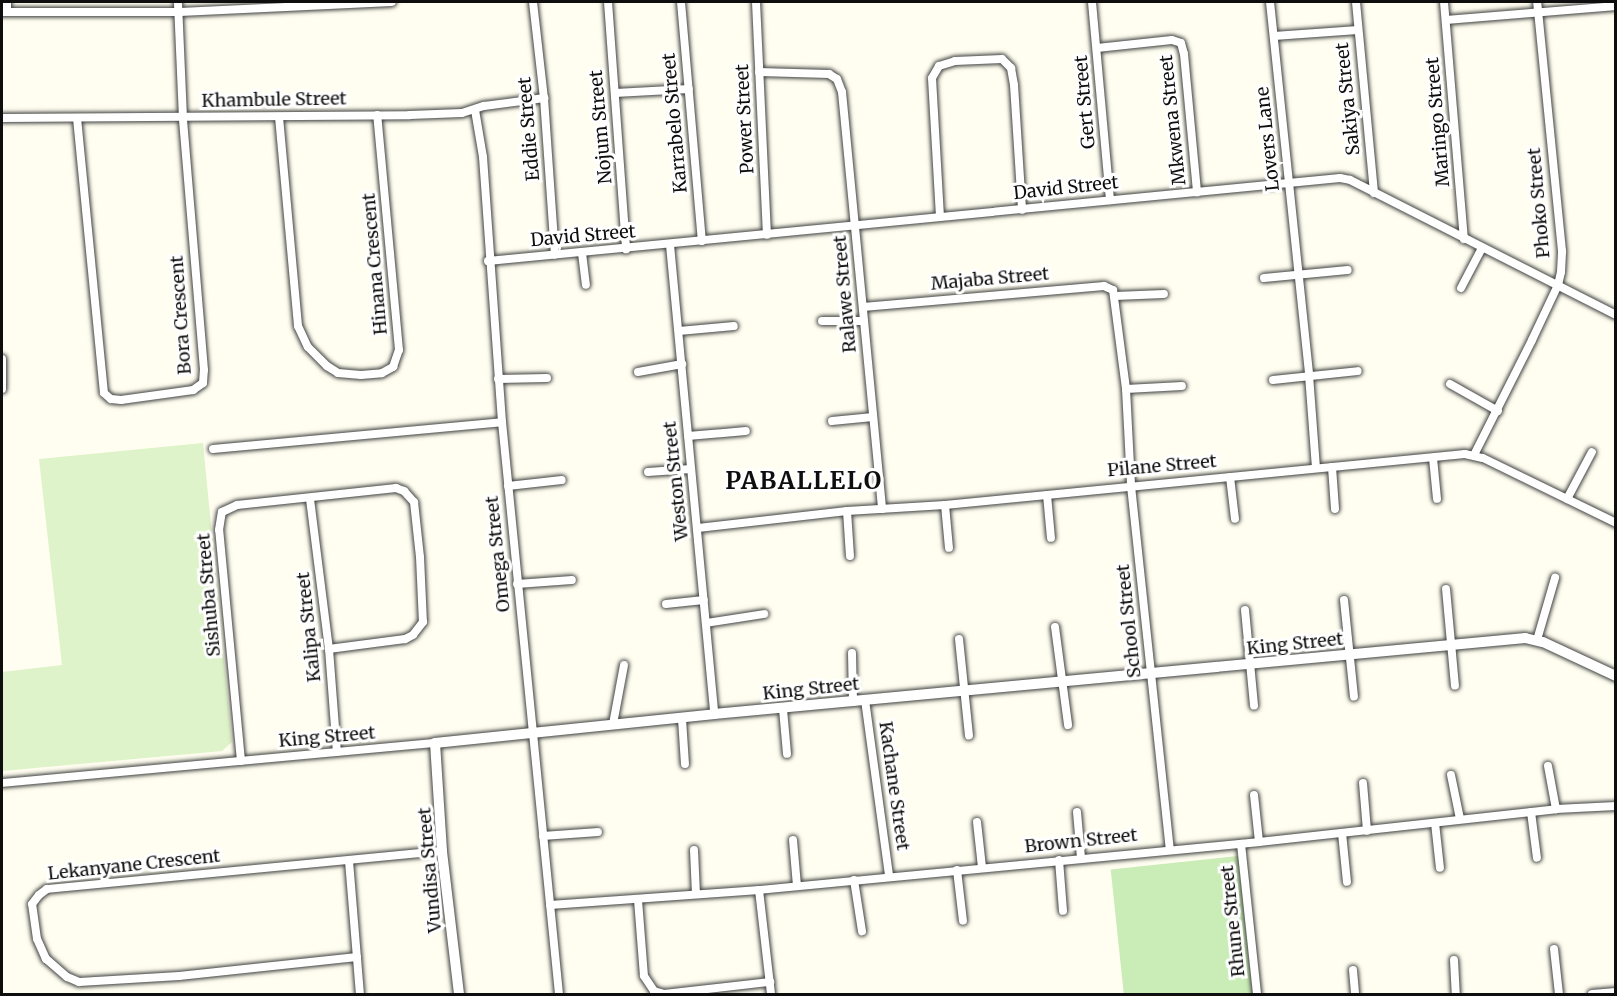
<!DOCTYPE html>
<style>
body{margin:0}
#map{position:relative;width:1617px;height:996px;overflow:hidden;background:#fffef0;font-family:Merriweather,serif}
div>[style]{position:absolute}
.green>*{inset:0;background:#caecb6;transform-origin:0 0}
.pitch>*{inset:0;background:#def3c9}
.roads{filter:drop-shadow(0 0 2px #414141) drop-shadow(0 0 2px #414141)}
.minor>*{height:8px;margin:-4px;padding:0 4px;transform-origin:4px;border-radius:4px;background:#fff}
.tertiary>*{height:10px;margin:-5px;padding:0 5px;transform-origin:5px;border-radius:5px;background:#fff}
span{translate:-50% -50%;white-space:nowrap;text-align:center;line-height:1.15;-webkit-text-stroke:6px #fff;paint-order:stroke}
.street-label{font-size:18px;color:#0e0e0e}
.district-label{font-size:24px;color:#0e0e0e;font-weight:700;letter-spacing:1.5px}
.frame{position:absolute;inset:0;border:3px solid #0e0e0e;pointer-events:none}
</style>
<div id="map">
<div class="green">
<div style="left:1238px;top:856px;width:139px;height:128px;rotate:84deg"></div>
</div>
<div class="pitch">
<div style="clip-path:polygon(203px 443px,232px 742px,222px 751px,2px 771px,2px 672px,62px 665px,39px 459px)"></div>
</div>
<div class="roads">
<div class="minor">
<div style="left:7px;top:2px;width:10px;rotate:90deg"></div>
<div style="left:533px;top:2px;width:97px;rotate:83.5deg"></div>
<div style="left:544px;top:98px;width:157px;rotate:86deg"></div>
<div style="left:608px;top:2px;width:248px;rotate:85.8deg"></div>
<div style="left:681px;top:2px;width:240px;rotate:85deg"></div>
<div style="left:756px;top:2px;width:233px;rotate:87.3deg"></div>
<div style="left:1092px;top:2px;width:199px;rotate:84.8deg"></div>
<div style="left:1270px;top:2px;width:375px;rotate:84deg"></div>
<div style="left:1309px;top:375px;width:93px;rotate:85.7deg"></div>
<div style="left:1356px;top:2px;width:192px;rotate:84.6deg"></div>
<div style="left:1444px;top:2px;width:238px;rotate:85.2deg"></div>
<div style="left:2px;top:12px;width:178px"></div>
<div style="left:180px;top:12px;width:212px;rotate:-2.7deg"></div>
<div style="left:1446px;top:20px;width:171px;rotate:-4.7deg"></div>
<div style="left:1274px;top:36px;width:84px;rotate:-4.1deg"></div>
<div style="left:1097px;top:48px;width:75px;rotate:-6.1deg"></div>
<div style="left:1172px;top:40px;width:9px;rotate:18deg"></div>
<div style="left:1181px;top:43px;width:11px;rotate:75deg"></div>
<div style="left:1184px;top:54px;width:139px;rotate:84.6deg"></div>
<div style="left:759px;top:72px;width:70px;rotate:1.6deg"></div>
<div style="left:829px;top:74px;width:9px;rotate:32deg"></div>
<div style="left:837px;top:79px;width:14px;rotate:69deg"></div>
<div style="left:842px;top:92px;width:419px;rotate:84.5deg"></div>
<div style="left:615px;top:93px;width:74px;rotate:-3.1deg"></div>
<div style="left:475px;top:110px;width:48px;rotate:80.3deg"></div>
<div style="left:483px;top:157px;width:266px;rotate:85.9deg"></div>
<div style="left:502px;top:422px;width:575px;rotate:84.31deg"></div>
<div style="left:279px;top:117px;width:210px;rotate:84.8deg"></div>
<div style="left:298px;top:326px;width:23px;rotate:65deg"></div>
<div style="left:308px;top:347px;width:27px;rotate:45deg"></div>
<div style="left:327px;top:366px;width:13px;rotate:32deg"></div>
<div style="left:338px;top:373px;width:23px;rotate:5deg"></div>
<div style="left:361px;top:375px;width:21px;rotate:-5deg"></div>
<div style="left:382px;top:373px;width:13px;rotate:-29deg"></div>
<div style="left:393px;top:367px;width:18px;rotate:-71deg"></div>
<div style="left:399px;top:350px;width:236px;rotate:-95.3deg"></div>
<div style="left:2px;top:118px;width:408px;rotate:-0.4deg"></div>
<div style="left:410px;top:115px;width:52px;rotate:-2.2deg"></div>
<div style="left:462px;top:113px;width:23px;rotate:-18deg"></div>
<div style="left:484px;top:106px;width:61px;rotate:-7.6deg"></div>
<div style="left:77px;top:118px;width:276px;rotate:84.4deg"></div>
<div style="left:104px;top:393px;width:9px;rotate:41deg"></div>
<div style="left:111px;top:399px;width:10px;rotate:6deg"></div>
<div style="left:121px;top:400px;width:73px;rotate:-7.9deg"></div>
<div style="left:193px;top:390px;width:12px;rotate:-35deg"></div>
<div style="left:203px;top:383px;width:13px;rotate:-86deg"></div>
<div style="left:204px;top:370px;width:253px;rotate:-94.8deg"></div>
<div style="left:183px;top:118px;width:116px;rotate:-92.5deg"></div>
<div style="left:940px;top:217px;width:139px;rotate:-93.3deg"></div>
<div style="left:932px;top:78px;width:14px;rotate:-60deg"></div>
<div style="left:939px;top:66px;width:17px;rotate:-17deg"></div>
<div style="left:955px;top:61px;width:47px;rotate:-2.4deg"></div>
<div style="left:1002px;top:59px;width:13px;rotate:45deg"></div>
<div style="left:1011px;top:68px;width:17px;rotate:80deg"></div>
<div style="left:1014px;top:85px;width:125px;rotate:86.3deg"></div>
<div style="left:670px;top:245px;width:471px;rotate:84.6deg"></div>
<div style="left:582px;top:253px;width:32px;rotate:83deg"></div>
<div style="left:488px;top:261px;width:856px;rotate:-5.56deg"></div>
<div style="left:1340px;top:178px;width:10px;rotate:11deg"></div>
<div style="left:1350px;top:180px;width:298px;rotate:26.9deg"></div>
<div style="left:1264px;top:278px;width:84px;rotate:-5.4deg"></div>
<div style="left:1461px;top:288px;width:45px;rotate:-62.3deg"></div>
<div style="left:1115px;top:296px;width:49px;rotate:-2.3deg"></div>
<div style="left:863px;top:307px;width:242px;rotate:-5deg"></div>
<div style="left:1104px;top:286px;width:10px;rotate:24deg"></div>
<div style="left:1113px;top:290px;width:100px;rotate:82.5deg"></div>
<div style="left:1126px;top:389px;width:97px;rotate:87deg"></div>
<div style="left:1131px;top:486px;width:365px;rotate:83.9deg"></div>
<div style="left:822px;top:321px;width:42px"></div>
<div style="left:679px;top:331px;width:55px;rotate:-5.2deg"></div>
<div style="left:2px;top:359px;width:30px;rotate:90deg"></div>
<div style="left:638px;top:372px;width:45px;rotate:-10.3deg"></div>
<div style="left:498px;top:379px;width:49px;rotate:-1.2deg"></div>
<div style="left:1273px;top:380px;width:85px;rotate:-6deg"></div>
<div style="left:1450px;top:384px;width:55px;rotate:29.4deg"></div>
<div style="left:1126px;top:389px;width:56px;rotate:-3.1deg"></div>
<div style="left:832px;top:421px;width:41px;rotate:-5.6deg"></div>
<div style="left:688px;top:436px;width:58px;rotate:-4.9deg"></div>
<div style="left:213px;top:449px;width:290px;rotate:-5.3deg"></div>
<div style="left:1474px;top:455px;width:129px;rotate:-63.2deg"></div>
<div style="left:1532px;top:340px;width:61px;rotate:-64.7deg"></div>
<div style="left:1558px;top:285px;width:13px;rotate:-77deg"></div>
<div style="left:1561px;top:272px;width:21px;rotate:-87deg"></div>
<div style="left:1562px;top:251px;width:250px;rotate:-95.7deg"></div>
<div style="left:1433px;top:458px;width:41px;rotate:84.4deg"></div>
<div style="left:1332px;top:467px;width:42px;rotate:85.9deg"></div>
<div style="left:648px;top:472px;width:43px;rotate:-4deg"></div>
<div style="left:1230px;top:477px;width:42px;rotate:83.2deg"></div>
<div style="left:508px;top:486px;width:54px;rotate:-6.3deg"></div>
<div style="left:1047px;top:495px;width:43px;rotate:84.7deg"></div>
<div style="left:310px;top:499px;width:151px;rotate:82.8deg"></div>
<div style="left:329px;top:649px;width:103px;rotate:85.6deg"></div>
<div style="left:1567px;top:499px;width:53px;rotate:-62deg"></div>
<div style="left:945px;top:505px;width:43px;rotate:84.7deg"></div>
<div style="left:847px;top:511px;width:45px;rotate:86.2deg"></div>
<div style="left:698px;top:528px;width:150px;rotate:-6.5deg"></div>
<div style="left:847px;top:511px;width:98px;rotate:-3.5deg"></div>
<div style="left:945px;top:505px;width:522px;rotate:-5.6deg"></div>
<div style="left:1465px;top:454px;width:18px;rotate:13deg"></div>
<div style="left:1483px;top:458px;width:148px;rotate:26deg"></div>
<div style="left:517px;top:584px;width:55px;rotate:-4.2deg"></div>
<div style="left:1446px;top:589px;width:97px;rotate:84.7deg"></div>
<div style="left:1344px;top:600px;width:97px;rotate:84.1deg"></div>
<div style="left:666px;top:604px;width:38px;rotate:-6deg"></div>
<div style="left:1245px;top:610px;width:96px;rotate:84.6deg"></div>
<div style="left:706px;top:623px;width:59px;rotate:-8.8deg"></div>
<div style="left:1055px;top:627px;width:99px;rotate:82.4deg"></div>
<div style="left:959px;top:639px;width:97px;rotate:84.1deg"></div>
<div style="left:1537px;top:640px;width:65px;rotate:-73.8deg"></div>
<div style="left:852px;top:653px;width:49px;rotate:88.8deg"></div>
<div style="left:865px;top:700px;width:178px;rotate:82.2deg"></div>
<div style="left:783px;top:709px;width:45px;rotate:84.9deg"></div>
<div style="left:682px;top:719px;width:45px;rotate:86.2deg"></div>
<div style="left:613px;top:724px;width:60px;rotate:-79.4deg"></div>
<div style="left:241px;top:761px;width:232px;rotate:-95.4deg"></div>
<div style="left:219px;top:530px;width:18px;rotate:-81deg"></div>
<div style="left:222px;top:512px;width:17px;rotate:-25deg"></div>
<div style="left:237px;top:505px;width:160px;rotate:-6.1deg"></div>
<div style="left:396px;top:488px;width:9px;rotate:21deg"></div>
<div style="left:404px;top:491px;width:15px;rotate:48deg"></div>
<div style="left:414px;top:502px;width:55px;rotate:83.8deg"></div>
<div style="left:420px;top:557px;width:65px;rotate:87.4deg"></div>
<div style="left:423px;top:622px;width:16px;rotate:128deg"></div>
<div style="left:413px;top:635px;width:9px;rotate:153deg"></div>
<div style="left:405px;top:639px;width:77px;rotate:172.5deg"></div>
<div style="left:1548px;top:766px;width:44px;rotate:79.5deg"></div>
<div style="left:1451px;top:775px;width:45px;rotate:78.4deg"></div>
<div style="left:2px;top:783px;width:435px;rotate:-5.3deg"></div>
<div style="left:1363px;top:783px;width:48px;rotate:85.2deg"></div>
<div style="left:1254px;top:795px;width:47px;rotate:83.9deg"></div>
<div style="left:1077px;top:812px;width:46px;rotate:85deg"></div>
<div style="left:1531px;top:812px;width:46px;rotate:82.6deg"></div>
<div style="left:977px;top:822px;width:45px;rotate:83.7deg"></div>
<div style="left:1435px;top:823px;width:45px;rotate:83.7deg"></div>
<div style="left:1342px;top:833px;width:49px;rotate:84.2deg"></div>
<div style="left:543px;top:836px;width:55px;rotate:-4.2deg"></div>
<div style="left:793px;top:840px;width:46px;rotate:85deg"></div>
<div style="left:1241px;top:844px;width:151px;rotate:83.9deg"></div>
<div style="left:694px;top:850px;width:44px;rotate:87.4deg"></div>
<div style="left:1059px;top:860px;width:51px;rotate:85.5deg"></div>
<div style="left:349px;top:861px;width:133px;rotate:85.3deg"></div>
<div style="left:957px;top:870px;width:51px;rotate:83.3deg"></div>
<div style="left:854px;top:880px;width:52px;rotate:81.1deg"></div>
<div style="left:759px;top:890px;width:105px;rotate:83.4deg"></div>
<div style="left:638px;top:900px;width:76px;rotate:85.5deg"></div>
<div style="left:644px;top:976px;width:18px;rotate:56deg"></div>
<div style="left:654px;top:991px;width:10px;rotate:17deg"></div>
<div style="left:664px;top:994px;width:107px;rotate:-6.5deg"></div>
<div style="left:550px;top:905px;width:210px;rotate:-4.1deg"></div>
<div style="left:759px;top:890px;width:502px;rotate:-5.48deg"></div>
<div style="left:1259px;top:842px;width:299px;rotate:-6.3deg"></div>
<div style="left:1556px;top:809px;width:60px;rotate:-2.9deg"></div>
<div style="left:1554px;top:949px;width:45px;rotate:83.7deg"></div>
<div style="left:357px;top:957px;width:179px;rotate:173.9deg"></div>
<div style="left:179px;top:976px;width:100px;rotate:176.6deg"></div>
<div style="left:79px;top:982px;width:13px;rotate:-157deg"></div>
<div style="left:67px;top:977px;width:28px;rotate:-139deg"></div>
<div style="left:46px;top:959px;width:22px;rotate:-114deg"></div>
<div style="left:37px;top:939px;width:35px;rotate:-98deg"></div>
<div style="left:32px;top:904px;width:11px;rotate:-52deg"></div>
<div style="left:39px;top:895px;width:10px;rotate:-37deg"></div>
<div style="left:47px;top:889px;width:397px;rotate:-5.5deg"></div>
<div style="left:1454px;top:960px;width:34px;rotate:87deg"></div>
<div style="left:1353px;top:970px;width:24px;rotate:85deg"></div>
<div style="left:1592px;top:994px;width:24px;rotate:-5deg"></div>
</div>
<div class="tertiary">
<div style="left:459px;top:994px;width:144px;rotate:-96.8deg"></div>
<div style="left:442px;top:851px;width:108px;rotate:-93.7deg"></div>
<div style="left:435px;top:743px;width:281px;rotate:-5.9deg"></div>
<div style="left:714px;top:714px;width:815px;rotate:-5.35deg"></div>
<div style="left:1525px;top:638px;width:18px;rotate:13deg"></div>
<div style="left:1543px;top:642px;width:81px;rotate:25deg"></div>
</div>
</div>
<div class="street-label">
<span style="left:1348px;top:99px;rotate:-96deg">Sakiya Street</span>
<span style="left:274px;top:100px;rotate:-1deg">Khambule Street</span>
<span style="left:1085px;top:102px;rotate:-95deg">Gert Street</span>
<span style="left:745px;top:119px;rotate:-93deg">Power Street</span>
<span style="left:1173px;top:120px;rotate:-96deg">Mkwena Street</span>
<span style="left:1438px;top:122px;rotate:-95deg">Maringo Street</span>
<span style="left:675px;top:123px;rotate:-95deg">Karrabelo Street</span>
<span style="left:601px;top:127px;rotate:-95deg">Nojum Street</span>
<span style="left:529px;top:129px;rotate:-95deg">Eddie Street</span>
<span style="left:1268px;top:139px;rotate:-96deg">Lovers Lane</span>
<span style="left:1066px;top:188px;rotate:-6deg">David Street</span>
<span style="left:1539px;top:203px;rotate:-95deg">Phoko Street</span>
<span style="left:583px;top:236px;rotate:-5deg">David Street</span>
<span style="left:375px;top:264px;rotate:-95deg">Hinana Crescent</span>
<span style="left:990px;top:279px;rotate:-5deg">Majaba Street</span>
<span style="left:845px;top:294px;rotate:-95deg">Ralawe Street</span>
<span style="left:181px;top:315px;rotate:-94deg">Bora Crescent</span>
<span style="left:1162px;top:466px;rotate:-5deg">Pilane Street</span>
<span style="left:676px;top:481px;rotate:-96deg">Weston Street</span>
<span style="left:498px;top:554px;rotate:-96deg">Omega Street</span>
<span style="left:209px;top:595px;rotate:-95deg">Sishuba Street</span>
<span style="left:1129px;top:621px;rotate:-96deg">School Street</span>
<span style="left:309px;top:627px;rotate:-96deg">Kalipa Street</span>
<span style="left:1295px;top:644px;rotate:-6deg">King Street</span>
<span style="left:811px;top:689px;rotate:-6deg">King Street</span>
<span style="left:327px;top:737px;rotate:-5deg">King Street</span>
<span style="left:894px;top:786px;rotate:82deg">Kachane Street</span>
<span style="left:1081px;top:841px;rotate:-6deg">Brown Street</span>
<span style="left:134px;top:865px;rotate:-6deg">Lekanyane Crescent</span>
<span style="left:430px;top:870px;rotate:-95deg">Vundisa Street</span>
<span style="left:1233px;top:921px;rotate:-96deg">Rhune Street</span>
</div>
<div class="district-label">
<span style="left:804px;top:481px">PABALLELO</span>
</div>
<div class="frame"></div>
</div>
